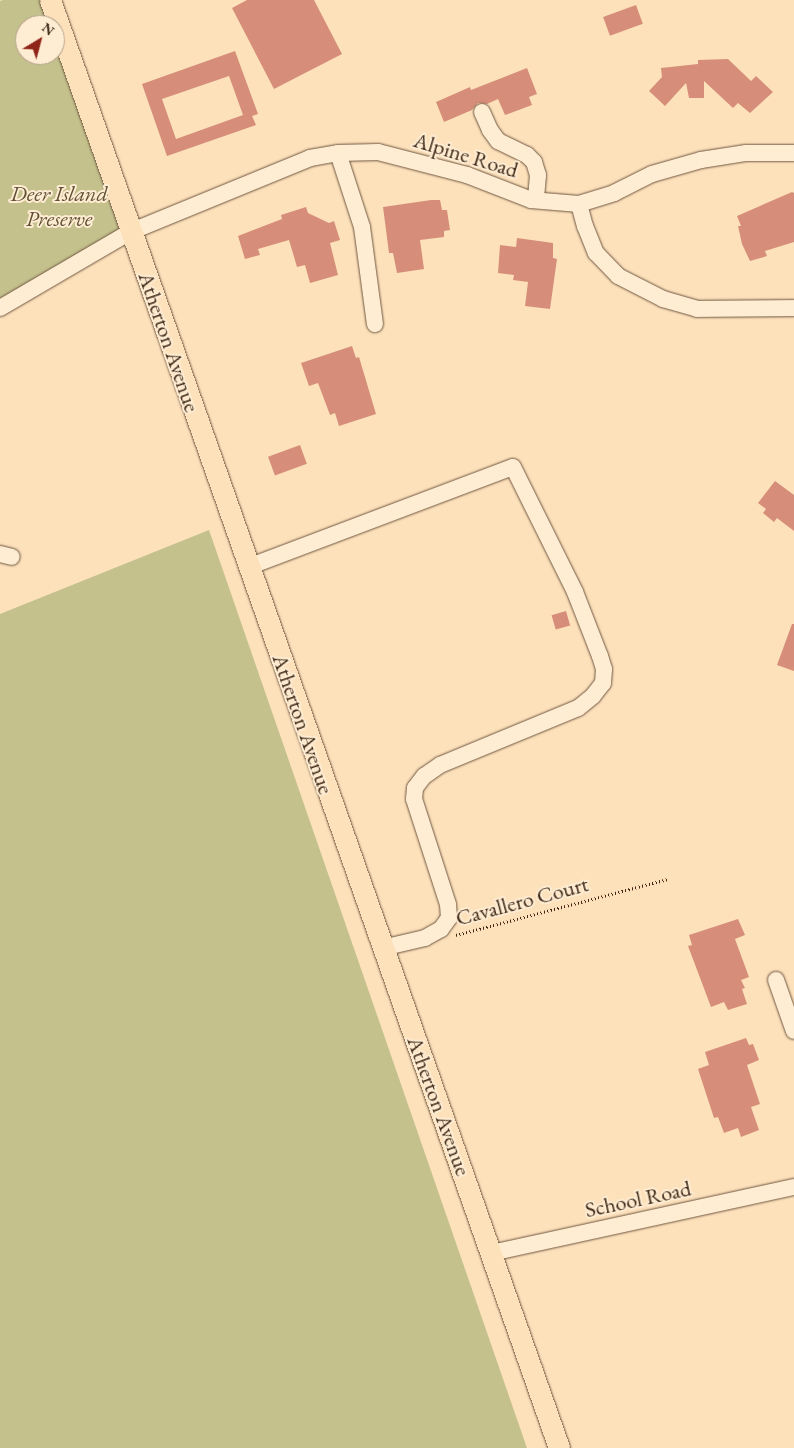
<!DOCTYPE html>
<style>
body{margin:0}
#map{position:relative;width:794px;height:1448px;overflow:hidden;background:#fde1bb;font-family:"EB Garamond",serif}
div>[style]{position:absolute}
.green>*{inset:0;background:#c4c18d}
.building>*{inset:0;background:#d68e7a;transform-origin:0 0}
.path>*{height:3px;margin-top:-1.5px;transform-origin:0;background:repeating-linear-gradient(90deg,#402917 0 1px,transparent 0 3.5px)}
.roads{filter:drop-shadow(0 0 1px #6f5740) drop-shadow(0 0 1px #6f5740)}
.minor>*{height:16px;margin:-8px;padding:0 8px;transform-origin:8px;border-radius:8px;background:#feecd3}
.major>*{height:21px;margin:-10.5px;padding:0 10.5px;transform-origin:10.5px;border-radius:10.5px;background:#fde1bb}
span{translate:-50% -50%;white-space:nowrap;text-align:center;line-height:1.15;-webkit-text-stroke:4px #feecd3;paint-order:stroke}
.street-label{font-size:22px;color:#402917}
.park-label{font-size:22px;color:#614f34;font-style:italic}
.north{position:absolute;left:15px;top:15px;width:50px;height:50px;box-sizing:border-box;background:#feecd3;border:1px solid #b29e88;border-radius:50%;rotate:37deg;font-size:14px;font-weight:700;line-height:20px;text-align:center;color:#402917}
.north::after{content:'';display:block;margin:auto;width:18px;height:22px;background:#8f2418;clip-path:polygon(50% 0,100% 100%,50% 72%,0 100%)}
</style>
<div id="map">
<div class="green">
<div style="clip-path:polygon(evenodd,3px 0,50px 0,130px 232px,0 308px,0 1px,3px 0,25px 25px,55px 25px,55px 55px,25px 55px,25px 25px)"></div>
<div style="clip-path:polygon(209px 530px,527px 1448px,0 1448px,0 614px)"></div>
</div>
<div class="building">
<div style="clip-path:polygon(247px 0,314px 0,342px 54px,274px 89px,232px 8px)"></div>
<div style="left:636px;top:5px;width:20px;height:35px;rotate:70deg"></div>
<div style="clip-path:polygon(evenodd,235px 51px,258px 114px,252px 116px,256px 125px,167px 156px,142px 84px,235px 51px,229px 76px,243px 115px,176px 139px,162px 99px,229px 76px)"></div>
<div style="clip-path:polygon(728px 59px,751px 81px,756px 76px,773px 92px,750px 113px,738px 103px,733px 108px,704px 81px,704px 98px,689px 98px,686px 83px,665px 106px,649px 91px,662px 77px,661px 68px,698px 64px,698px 60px)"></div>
<div style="clip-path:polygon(527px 68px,537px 94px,529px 97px,532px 105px,505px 115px,498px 99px,487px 104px,478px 103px,472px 110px,444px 122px,436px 102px,470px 87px,471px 90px)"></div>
<div style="clip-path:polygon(792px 192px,794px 193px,794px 242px,765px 251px,767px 256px,750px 261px,742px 244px,738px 226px,741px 226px,737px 216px)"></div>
<div style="clip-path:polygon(431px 200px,440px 200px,442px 210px,447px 210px,450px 230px,444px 231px,444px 237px,420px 240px,424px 269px,397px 273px,393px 253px,389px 253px,383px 207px)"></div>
<div style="clip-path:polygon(306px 207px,308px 213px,329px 223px,334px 221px,340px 240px,330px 243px,338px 275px,310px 283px,305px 265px,297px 267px,289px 240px,258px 249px,260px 255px,245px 259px,238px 236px,282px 219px,281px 215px)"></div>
<div style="clip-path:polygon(517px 238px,553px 243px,553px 258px,557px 259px,550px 309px,525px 306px,528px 282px,513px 280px,514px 275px,498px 273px,500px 245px,516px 247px)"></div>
<div style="clip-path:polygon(352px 346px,356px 358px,359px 357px,376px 414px,339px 426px,335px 413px,330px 415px,318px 383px,309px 386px,301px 363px)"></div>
<div style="left:300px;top:445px;width:20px;height:34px;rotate:70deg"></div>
<div style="clip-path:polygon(775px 481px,794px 495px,794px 531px,777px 518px,774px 522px,763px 513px,766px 509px,758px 503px)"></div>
<div style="left:566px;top:611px;width:15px;height:15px;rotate:74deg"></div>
<div style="clip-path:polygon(792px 624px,794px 624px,794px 671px,777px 665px)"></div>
<div style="clip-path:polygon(738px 919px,745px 935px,735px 939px,749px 977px,741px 980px,745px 988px,742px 989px,747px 1004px,728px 1010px,724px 1002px,711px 1007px,688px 946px,692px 945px,689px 935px)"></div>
<div style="clip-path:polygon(746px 1038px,749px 1045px,753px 1044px,759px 1060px,747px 1065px,760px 1104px,751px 1107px,759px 1130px,741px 1137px,738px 1128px,724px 1133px,718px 1117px,714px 1118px,698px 1069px,709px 1065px,705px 1052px)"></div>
</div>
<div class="path">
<div style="left:456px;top:935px;width:219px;rotate:-14.8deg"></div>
</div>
<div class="roads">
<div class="minor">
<div style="left:482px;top:112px;width:20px;rotate:66deg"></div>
<div style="left:490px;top:130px;width:14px;rotate:54deg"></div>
<div style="left:498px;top:141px;width:32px;rotate:26deg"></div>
<div style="left:527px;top:155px;width:10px;rotate:45deg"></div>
<div style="left:534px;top:162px;width:14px;rotate:73deg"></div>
<div style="left:538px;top:175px;width:25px;rotate:95deg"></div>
<div style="left:338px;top:153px;width:78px;rotate:72deg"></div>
<div style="left:362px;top:227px;width:98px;rotate:82.4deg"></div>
<div style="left:579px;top:204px;width:23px;rotate:75deg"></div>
<div style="left:585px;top:226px;width:29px;rotate:68deg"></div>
<div style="left:596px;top:253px;width:32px;rotate:46deg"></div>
<div style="left:618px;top:276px;width:51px;rotate:27.1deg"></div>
<div style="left:663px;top:299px;width:35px;rotate:16deg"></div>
<div style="left:697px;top:309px;width:97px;rotate:-0.6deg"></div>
<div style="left:0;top:308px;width:151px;rotate:-30.3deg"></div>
<div style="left:130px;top:232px;width:195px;rotate:-22.3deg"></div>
<div style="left:310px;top:158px;width:28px;rotate:-10deg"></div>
<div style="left:338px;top:153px;width:40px;rotate:-1.4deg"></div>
<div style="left:378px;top:152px;width:92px;rotate:14.5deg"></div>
<div style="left:467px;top:175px;width:69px;rotate:21.3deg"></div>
<div style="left:531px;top:200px;width:48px;rotate:4.8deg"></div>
<div style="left:579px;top:204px;width:37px;rotate:-17deg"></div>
<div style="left:614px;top:193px;width:42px;rotate:-26.6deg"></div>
<div style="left:652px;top:174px;width:51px;rotate:-15.9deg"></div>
<div style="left:701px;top:160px;width:46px;rotate:-8.8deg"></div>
<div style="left:746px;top:153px;width:48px"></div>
<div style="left:0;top:554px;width:12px;rotate:14deg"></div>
<div style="left:248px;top:567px;width:283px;rotate:-20.7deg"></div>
<div style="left:513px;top:467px;width:140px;rotate:63.6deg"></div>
<div style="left:575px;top:592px;width:69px;rotate:68.7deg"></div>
<div style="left:600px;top:656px;width:14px;rotate:73deg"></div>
<div style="left:604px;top:669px;width:14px;rotate:94deg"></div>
<div style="left:603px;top:683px;width:16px;rotate:128deg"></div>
<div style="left:593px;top:696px;width:19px;rotate:141deg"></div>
<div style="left:578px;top:708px;width:149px;rotate:157.6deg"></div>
<div style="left:440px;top:765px;width:19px;rotate:145deg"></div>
<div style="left:424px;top:776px;width:15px;rotate:127deg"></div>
<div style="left:415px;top:788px;width:11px;rotate:95deg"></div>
<div style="left:414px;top:799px;width:110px;rotate:72.1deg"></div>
<div style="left:448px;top:904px;width:14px;rotate:86deg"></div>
<div style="left:449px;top:918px;width:14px;rotate:126deg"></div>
<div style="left:441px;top:929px;width:18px;rotate:151deg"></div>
<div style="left:425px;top:938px;width:44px;rotate:166.9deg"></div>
<div style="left:776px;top:980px;width:54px;rotate:70.6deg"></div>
<div style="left:491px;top:1253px;width:310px;rotate:-12.3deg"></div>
</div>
<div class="major">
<div style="left:50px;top:0;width:1535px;rotate:70.63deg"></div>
</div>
</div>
<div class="street-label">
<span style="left:466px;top:155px;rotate:17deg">Alpine Road</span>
<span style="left:169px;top:342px;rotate:71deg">Atherton Avenue</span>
<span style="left:303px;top:724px;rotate:71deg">Atherton Avenue</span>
<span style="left:522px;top:901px;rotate:-15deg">Cavallero Court</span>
<span style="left:439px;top:1106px;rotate:70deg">Atherton Avenue</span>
<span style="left:638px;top:1199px;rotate:-12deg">School Road</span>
</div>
<div class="park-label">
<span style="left:59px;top:206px">Deer Island<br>Preserve</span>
</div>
<div class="north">N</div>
</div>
